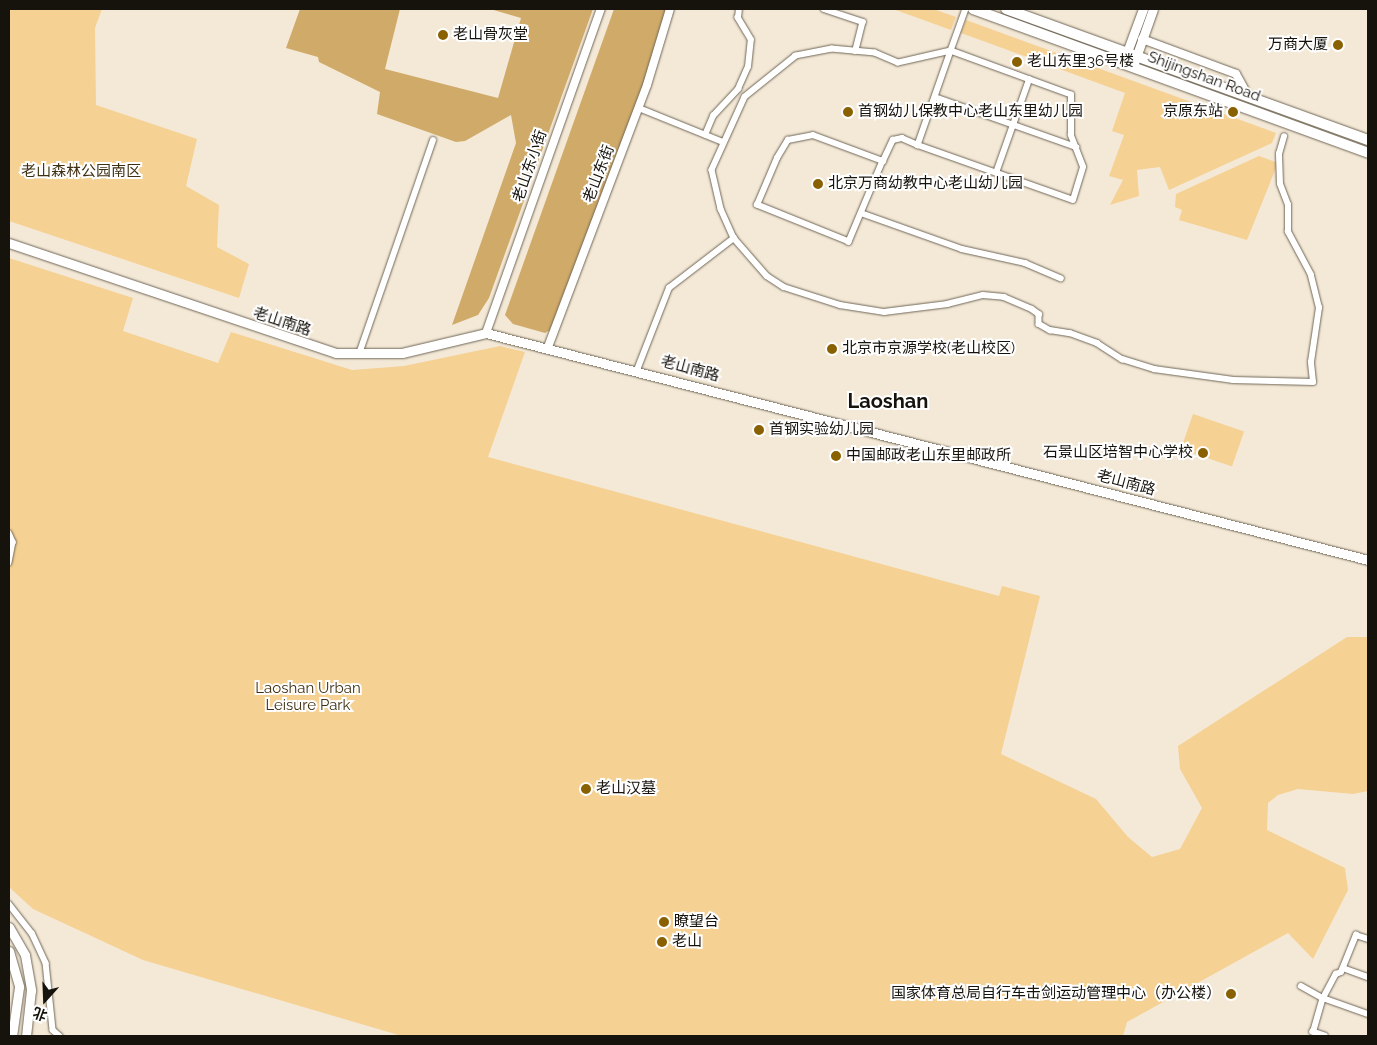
<!DOCTYPE html>
<meta charset="utf-8">
<style>
body{margin:0}
#map{position:relative;width:1377px;height:1045px;overflow:hidden;background:#f4e9d7;font-family:Raleway,"Noto Sans SC",sans-serif}
div>[style]{position:absolute}
.green>*{inset:0;background:#f5d193;transform-origin:0 0}
.forest>*{inset:0;background:#d0aa69}
.roads{filter:drop-shadow(0 0 1px #706656) drop-shadow(0 0 1px #706656)}
.minor>*{height:5.5px;margin:-2.75px;padding:0 2.75px;transform-origin:2.75px;border-radius:2.75px;background:#fff}
.tertiary>*{height:8px;margin:-4px;padding:0 4px;transform-origin:4px;border-radius:4px;background:#fff}
.secondary>*{height:9px;margin:-4.5px;padding:0 4.5px;transform-origin:4.5px;border-radius:4.5px;background:#fff}
.primary>*{height:9px;margin:-4.5px;padding:0 4.5px;transform-origin:4.5px;border-radius:4.5px;background:#fff}
.trunk>*{height:10px;margin:-5px;padding:0 5px;transform-origin:5px;border-radius:5px;background:#fff}
.dots>*{width:14px;height:14px;translate:-50% -50%;box-sizing:border-box;border:2px solid #fff;border-radius:50%}
span{translate:-50% -50%;white-space:nowrap;text-align:center;line-height:1.15;-webkit-text-stroke:4px #fff;paint-order:stroke}
.poi-label{font-size:15px;color:#16120c}
.left{translate:0 -50%;text-align:left}
.right{translate:-100% -50%;text-align:right}
.street-label{font-size:15px;color:#16120c}
.park-label{font-size:15px;color:#403013}
.district-label{font-size:20px;color:#16120c;font-weight:700}
.frame{position:absolute;inset:0;border:10px solid #16120c;pointer-events:none}
.north{position:absolute;left:20px;top:975px;width:50px;height:50px;-webkit-text-stroke:4px #fff;paint-order:stroke;rotate:200deg;font-size:14px;font-weight:700;line-height:20px;text-align:center;color:#16120c}
.north::after{content:'';display:block;margin:auto;width:18px;height:22px;background:#16120c;clip-path:polygon(50% 0,100% 100%,50% 72%,0 100%)}
</style>
<div id="map">
<div class="green">
<div style="clip-path:polygon(9px 9px,102px 9px,95px 28px,96px 105px,197px 139px,186px 186px,219px 205px,217px 247px,249px 264px,239px 298px,9px 221px)"></div>
<div style="clip-path:polygon(893px 9px,933px 9px,956px 17px,951px 30px)"></div>
<div style="clip-path:polygon(966px 20px,1276px 133px,1272px 143px,1169px 190px,1160px 167px,1137px 170px,1139px 196px,1110px 205px,1123px 180px,1109px 176px,1124px 135px,1112px 131px,1125px 93px,961px 33px)"></div>
<div style="clip-path:polygon(1259px 156px,1278px 163px,1247px 240px,1179px 220px,1182px 210px,1175px 207px,1176px 194px)"></div>
<div style="clip-path:polygon(9px 258px,133px 298px,123px 331px,218px 363px,231px 332px,352px 370px,404px 366px,500px 346px,525px 352px,488px 457px,999px 596px,1002px 586px,1040px 596px,1001px 754px,1096px 799px,1128px 837px,1152px 857px,1180px 849px,1202px 808px,1180px 769px,1178px 746px,1347px 637px,1368px 637px,1368px 791px,1353px 794px,1298px 789px,1278px 795px,1268px 803px,1267px 830px,1345px 868px,1348px 890px,1313px 959px,1288px 933px,1127px 1022px,1123px 1036px,402px 1036px,143px 960px,33px 909px,9px 887px)"></div>
<div style="left:1193px;top:414px;width:54px;height:37px;rotate:19deg"></div>
</div>
<div class="forest">
<div style="clip-path:polygon(300px 9px,400px 9px,385px 69px,498px 98px,521px 18px,490px 9px,593px 9px,489px 298px,478px 315px,452px 325px,516px 143px,511px 115px,465px 141px,456px 142px,377px 114px,380px 92px,319px 62px,318px 57px,286px 48px)"></div>
<div style="clip-path:polygon(614px 9px,667px 9px,643px 87px,552px 329px,545px 333px,513px 324px,505px 315px)"></div>
</div>
<div class="roads">
<div class="minor">
<div style="left:824px;top:9px;width:41px;rotate:18.4deg"></div>
<div style="left:863px;top:22px;width:30px;rotate:104deg"></div>
<div style="left:966px;top:9px;width:45px;rotate:109.7deg"></div>
<div style="left:951px;top:51px;width:100px;rotate:109.3deg"></div>
<div style="left:918px;top:145px;width:164px;rotate:19.5deg"></div>
<div style="left:1073px;top:200px;width:34px;rotate:-73deg"></div>
<div style="left:1083px;top:167px;width:34px;rotate:-111deg"></div>
<div style="left:1071px;top:135px;width:40px;rotate:-90deg"></div>
<div style="left:1071px;top:95px;width:128px;rotate:-159.9deg"></div>
<div style="left:951px;top:51px;width:54px;rotate:167.2deg"></div>
<div style="left:898px;top:63px;width:25px;rotate:-157deg"></div>
<div style="left:875px;top:53px;width:43px;rotate:-174.7deg"></div>
<div style="left:832px;top:49px;width:37px;rotate:169deg"></div>
<div style="left:796px;top:56px;width:65px;rotate:141.2deg"></div>
<div style="left:745px;top:97px;width:80px;rotate:114.3deg"></div>
<div style="left:712px;top:170px;width:40px;rotate:77deg"></div>
<div style="left:721px;top:209px;width:32px;rotate:66deg"></div>
<div style="left:734px;top:238px;width:50px;rotate:49deg"></div>
<div style="left:767px;top:276px;width:20px;rotate:33deg"></div>
<div style="left:784px;top:287px;width:59px;rotate:17.8deg"></div>
<div style="left:840px;top:305px;width:45px;rotate:9deg"></div>
<div style="left:884px;top:312px;width:64px;rotate:-7.2deg"></div>
<div style="left:947px;top:304px;width:37px;rotate:-14deg"></div>
<div style="left:983px;top:295px;width:21px;rotate:5deg"></div>
<div style="left:1004px;top:297px;width:30px;rotate:23deg"></div>
<div style="left:1032px;top:309px;width:9px;rotate:36deg"></div>
<div style="left:1039px;top:314px;width:10px;rotate:90deg"></div>
<div style="left:1039px;top:324px;width:13px;rotate:29deg"></div>
<div style="left:1050px;top:330px;width:20px;rotate:9deg"></div>
<div style="left:1070px;top:333px;width:29px;rotate:20deg"></div>
<div style="left:1097px;top:343px;width:30px;rotate:33deg"></div>
<div style="left:1122px;top:359px;width:34px;rotate:17deg"></div>
<div style="left:1154px;top:369px;width:80px;rotate:7.9deg"></div>
<div style="left:1233px;top:380px;width:80px;rotate:1.4deg"></div>
<div style="left:1313px;top:382px;width:20px;rotate:-96deg"></div>
<div style="left:1311px;top:362px;width:55px;rotate:-81.6deg"></div>
<div style="left:1319px;top:308px;width:34px;rotate:-104deg"></div>
<div style="left:1311px;top:275px;width:49px;rotate:-118.1deg"></div>
<div style="left:1288px;top:232px;width:27px;rotate:-90deg"></div>
<div style="left:1288px;top:205px;width:22px;rotate:-111deg"></div>
<div style="left:1280px;top:184px;width:30px;rotate:-92deg"></div>
<div style="left:1279px;top:154px;width:18px;rotate:-74deg"></div>
<div style="left:935px;top:97px;width:150px;rotate:19.5deg"></div>
<div style="left:639px;top:108px;width:91px;rotate:22deg"></div>
<div style="left:705px;top:135px;width:21px;rotate:-67deg"></div>
<div style="left:713px;top:116px;width:37px;rotate:-47deg"></div>
<div style="left:738px;top:89px;width:24px;rotate:-66deg"></div>
<div style="left:748px;top:67px;width:27px;rotate:-84deg"></div>
<div style="left:751px;top:40px;width:26px;rotate:-121deg"></div>
<div style="left:738px;top:18px;width:9px;rotate:-84deg"></div>
<div style="left:883px;top:161px;width:88px;rotate:112.8deg"></div>
<div style="left:849px;top:242px;width:99px;rotate:-158.1deg"></div>
<div style="left:757px;top:205px;width:51px;rotate:-66.9deg"></div>
<div style="left:777px;top:158px;width:21px;rotate:-59deg"></div>
<div style="left:788px;top:140px;width:25px;rotate:-11deg"></div>
<div style="left:813px;top:135px;width:75px;rotate:20.4deg"></div>
<div style="left:883px;top:161px;width:23px;rotate:-65deg"></div>
<div style="left:893px;top:140px;width:9px;rotate:-13deg"></div>
<div style="left:902px;top:138px;width:17px;rotate:24deg"></div>
<div style="left:996px;top:173px;width:99px;rotate:-70.5deg"></div>
<div style="left:861px;top:213px;width:107px;rotate:19.6deg"></div>
<div style="left:962px;top:249px;width:65px;rotate:12.5deg"></div>
<div style="left:1025px;top:263px;width:39px;rotate:23deg"></div>
<div style="left:359px;top:354px;width:226px;rotate:-70.9deg"></div>
<div style="left:637px;top:370px;width:88px;rotate:-68.7deg"></div>
<div style="left:669px;top:288px;width:82px;rotate:-37.6deg"></div>
<div style="left:9px;top:533px;width:10px;rotate:66deg"></div>
<div style="left:13px;top:542px;width:21px;rotate:101deg"></div>
<div style="left:9px;top:904px;width:37px;rotate:52deg"></div>
<div style="left:32px;top:933px;width:33px;rotate:65deg"></div>
<div style="left:46px;top:963px;width:67px;rotate:84deg"></div>
<div style="left:53px;top:1030px;width:9px;rotate:41deg"></div>
<div style="left:1343px;top:968px;width:27px;rotate:20deg"></div>
<div style="left:1301px;top:986px;width:25px;rotate:29deg"></div>
<div style="left:1323px;top:998px;width:48px;rotate:19.6deg"></div>
<div style="left:1325px;top:1036px;width:13px;rotate:-162deg"></div>
<div style="left:1313px;top:1032px;width:35px;rotate:-74deg"></div>
<div style="left:1323px;top:998px;width:27px;rotate:-62deg"></div>
<div style="left:1336px;top:974px;width:5px;rotate:-22deg"></div>
<div style="left:1341px;top:972px;width:40px;rotate:-68deg"></div>
<div style="left:1356px;top:935px;width:13px;rotate:18deg"></div>
</div>
<div class="tertiary">
<div style="left:1142px;top:39px;width:100px;rotate:20.4deg"></div>
<div style="left:1236px;top:74px;width:25px;rotate:61deg"></div>
<div style="left:486px;top:333px;width:344px;rotate:-70.5deg"></div>
<div style="left:548px;top:347px;width:280px;rotate:-69.3deg"></div>
<div style="left:647px;top:85px;width:79px;rotate:-73.2deg"></div>
</div>
<div class="secondary">
<div style="left:1123px;top:63px;width:58px;rotate:-69.7deg"></div>
<div style="left:1134px;top:63px;width:57px;rotate:-70.6deg"></div>
<div style="left:9px;top:243px;width:345px;rotate:18.6deg"></div>
<div style="left:336px;top:353px;width:66px"></div>
<div style="left:402px;top:353px;width:86px;rotate:-13.4deg"></div>
<div style="left:486px;top:333px;width:911px;rotate:14.43deg"></div>
</div>
<div class="primary">
<div style="left:9px;top:927px;width:32px;rotate:60deg"></div>
<div style="left:25px;top:955px;width:36px;rotate:80deg"></div>
<div style="left:31px;top:990px;width:46px;rotate:96.2deg"></div>
<div style="left:9px;top:951px;width:37px;rotate:74deg"></div>
<div style="left:19px;top:987px;width:49px;rotate:98.1deg"></div>
</div>
<div class="trunk">
<div style="left:973px;top:9px;width:420px;rotate:20deg"></div>
<div style="left:1006px;top:9px;width:385px;rotate:19.9deg"></div>
</div>
</div>
<div class="dots">
<div style="left:443px;top:35px;background:#896100"></div>
<div style="left:1338px;top:45px;background:#896100"></div>
<div style="left:1017px;top:62px;background:#896100"></div>
<div style="left:848px;top:112px;background:#896100"></div>
<div style="left:1233px;top:112px;background:#896100"></div>
<div style="left:818px;top:184px;background:#896100"></div>
<div style="left:832px;top:349px;background:#896100"></div>
<div style="left:759px;top:430px;background:#896100"></div>
<div style="left:1203px;top:453px;background:#896100"></div>
<div style="left:836px;top:456px;background:#896100"></div>
<div style="left:586px;top:789px;background:#896100"></div>
<div style="left:664px;top:922px;background:#896100"></div>
<div style="left:662px;top:942px;background:#896100"></div>
<div style="left:1231px;top:994px;background:#896100"></div>
</div>
<div class="poi-label">
<span class="left" style="left:453px;top:35px">老山骨灰堂</span>
<span class="right" style="left:1328px;top:45px">万商大厦</span>
<span class="left" style="left:1027px;top:62px">老山东里36号楼</span>
<span class="left" style="left:858px;top:112px">首钢幼儿保教中心老山东里幼儿园</span>
<span class="right" style="left:1223px;top:112px">京原东站</span>
<span class="left" style="left:828px;top:184px">北京万商幼教中心老山幼儿园</span>
<span class="left" style="left:842px;top:349px">北京市京源学校(老山校区)</span>
<span class="left" style="left:769px;top:430px">首钢实验幼儿园</span>
<span class="right" style="left:1193px;top:453px">石景山区培智中心学校</span>
<span class="left" style="left:846px;top:456px">中国邮政老山东里邮政所</span>
<span class="left" style="left:596px;top:789px">老山汉墓</span>
<span class="left" style="left:674px;top:922px">瞭望台</span>
<span class="left" style="left:672px;top:942px">老山</span>
<span class="right" style="left:1221px;top:994px">国家体育总局自行车击剑运动管理中心（办公楼）</span>
</div>
<div class="street-label">
<span style="left:1204px;top:77px;rotate:20deg">Shijingshan Road</span>
<span style="left:530px;top:166px;rotate:-71deg">老山东小街</span>
<span style="left:599px;top:174px;rotate:-69deg">老山东街</span>
<span style="left:282px;top:322px;rotate:18deg">老山南路</span>
<span style="left:690px;top:369px;rotate:15deg">老山南路</span>
<span style="left:1126px;top:483px;rotate:15deg">老山南路</span>
</div>
<div class="park-label">
<span style="left:81px;top:172px">老山森林公园南区</span>
<span style="left:308px;top:697px">Laoshan Urban<br>Leisure Park</span>
</div>
<div class="district-label">
<span style="left:888px;top:401px">Laoshan</span>
</div>
<div class="frame"></div>
<div class="north">北</div>
</div>
